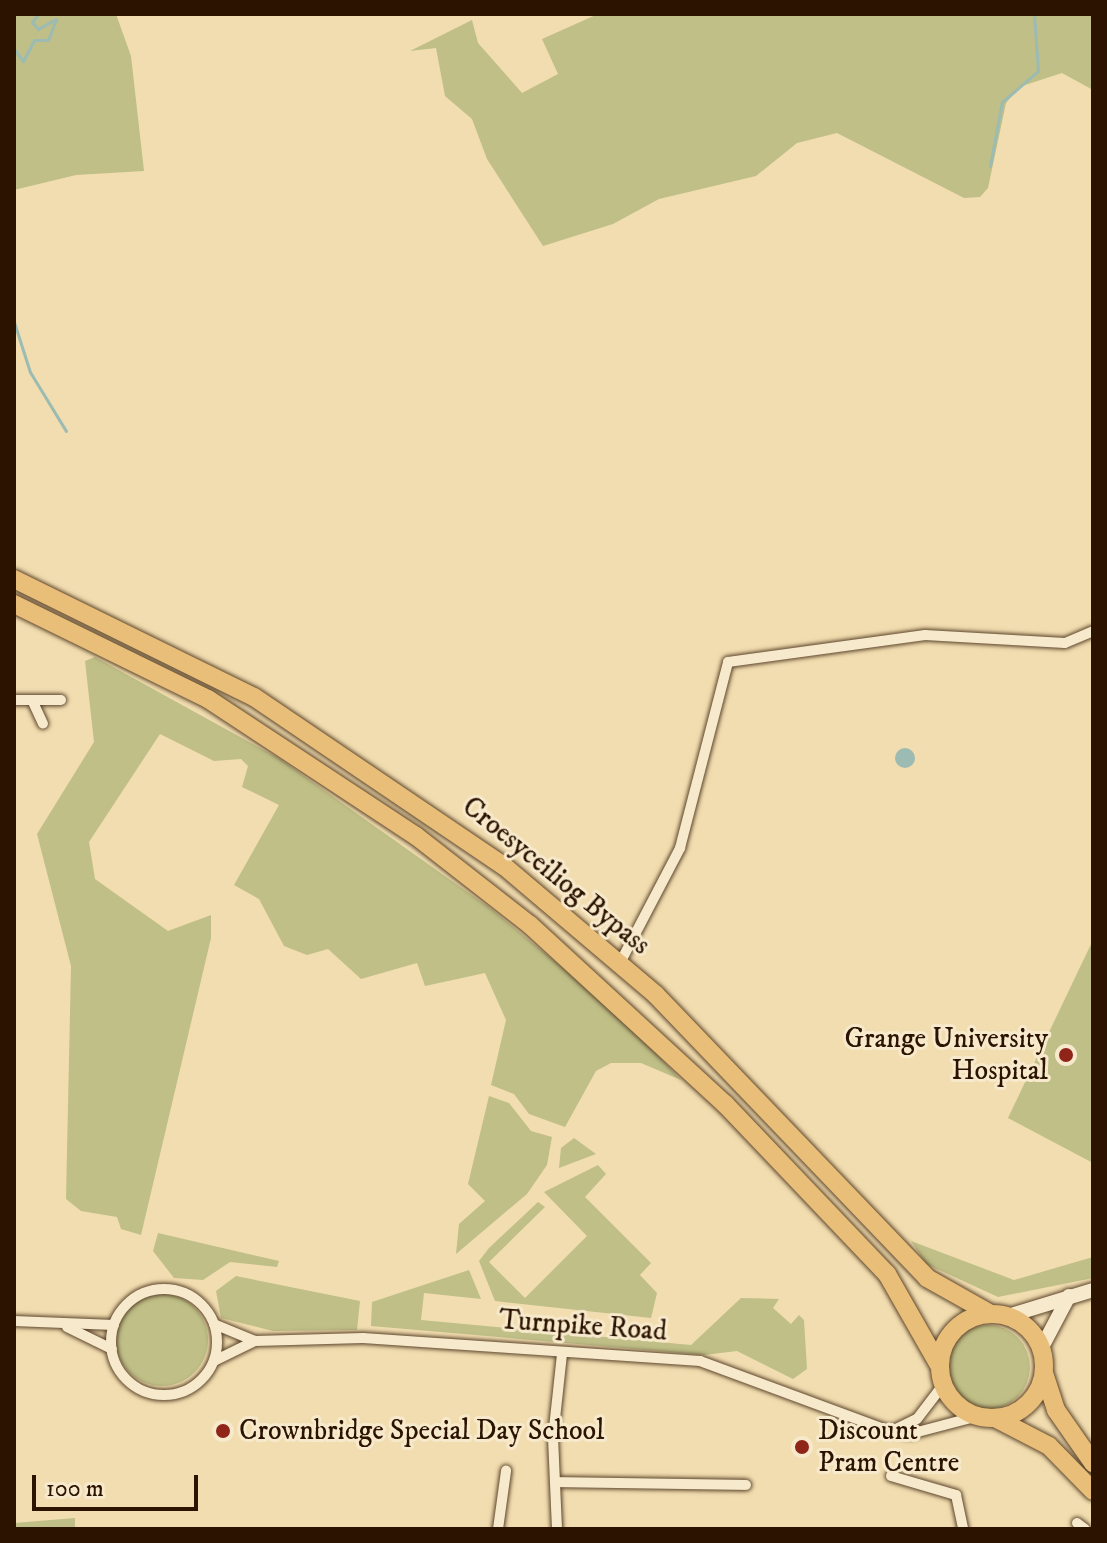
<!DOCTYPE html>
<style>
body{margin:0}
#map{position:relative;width:1107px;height:1543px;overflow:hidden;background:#f2ddb0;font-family:"IM FELL DW Pica",serif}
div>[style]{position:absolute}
.green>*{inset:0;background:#bfbf87}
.round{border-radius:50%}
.water>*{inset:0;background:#9cbbb2}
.stream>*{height:3px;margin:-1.5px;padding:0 1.5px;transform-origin:1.5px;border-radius:1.5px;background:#9cbbb2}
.roads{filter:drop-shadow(0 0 2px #5d462c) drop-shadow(0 0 2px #5d462c)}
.street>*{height:10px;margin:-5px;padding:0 5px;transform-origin:5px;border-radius:5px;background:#f7e9cc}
.street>.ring{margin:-5px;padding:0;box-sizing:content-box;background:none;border:10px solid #f7e9cc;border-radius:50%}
.secondary>*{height:14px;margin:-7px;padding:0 7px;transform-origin:7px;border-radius:7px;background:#f7e9cc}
.highway>*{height:18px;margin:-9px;padding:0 9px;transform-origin:9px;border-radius:9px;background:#e9be78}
.highway>.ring{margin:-9px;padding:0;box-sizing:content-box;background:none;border:18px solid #e9be78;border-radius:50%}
.dots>*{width:22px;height:22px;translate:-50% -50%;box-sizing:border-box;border:4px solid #f7e9cc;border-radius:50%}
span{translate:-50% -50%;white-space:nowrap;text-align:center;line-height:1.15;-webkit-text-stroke:6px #f7e9cc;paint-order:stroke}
.street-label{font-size:28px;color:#2b1300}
.poi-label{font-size:28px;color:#2b1300}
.right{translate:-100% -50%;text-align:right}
.left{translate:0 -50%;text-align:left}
.frame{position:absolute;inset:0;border:16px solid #2b1300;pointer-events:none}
.scale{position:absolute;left:32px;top:1475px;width:166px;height:36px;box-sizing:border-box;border:4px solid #2b1300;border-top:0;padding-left:10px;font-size:24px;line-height:28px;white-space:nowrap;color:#2b1300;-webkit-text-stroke:6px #f7e9cc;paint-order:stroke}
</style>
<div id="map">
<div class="green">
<div style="clip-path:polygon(14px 14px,116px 14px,131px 56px,144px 171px,76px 175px,14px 190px)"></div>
<div style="clip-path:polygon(598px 14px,1093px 14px,1093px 90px,1062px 73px,1019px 87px,1006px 103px,988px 188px,980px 197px,964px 198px,837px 133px,797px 143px,756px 176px,659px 199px,613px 224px,543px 246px,487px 159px,472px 119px,445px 96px,436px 48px,410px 51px,472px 20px,478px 43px,522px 93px,558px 74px,542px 39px)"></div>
<div style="clip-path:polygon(95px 657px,280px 759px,490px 908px,619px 1014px,681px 1080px,641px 1063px,611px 1063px,596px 1071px,565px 1127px,529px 1114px,514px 1094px,491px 1085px,506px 1020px,485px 973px,425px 986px,417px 963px,361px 979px,328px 949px,307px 955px,284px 946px,259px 899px,234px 885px,279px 805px,242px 787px,248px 766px,241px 759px,214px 761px,160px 734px,89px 842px,95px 879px,168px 931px,211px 915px,211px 938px,141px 1235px,121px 1229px,117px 1217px,81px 1211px,66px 1199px,71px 966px,37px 834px,94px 742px,85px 661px)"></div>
<div style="clip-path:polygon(1093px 940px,1093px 1163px,1008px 1118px)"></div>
<div style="clip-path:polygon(489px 1096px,509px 1103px,531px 1131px,552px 1137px,547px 1165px,527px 1194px,456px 1254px,459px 1224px,485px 1201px,468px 1184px)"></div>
<div style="clip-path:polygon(574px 1138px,596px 1154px,559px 1168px,561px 1148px)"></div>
<div style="clip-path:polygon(598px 1165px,606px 1174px,585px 1197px,651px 1263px,640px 1275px,657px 1293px,651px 1318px,495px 1301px,479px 1261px,489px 1248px,538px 1202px,545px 1207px,489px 1262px,525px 1298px,587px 1236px,544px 1192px)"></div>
<div style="clip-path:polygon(158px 1233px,279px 1261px,277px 1267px,230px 1262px,203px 1280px,174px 1278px,153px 1251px)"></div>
<div style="clip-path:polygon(911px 1241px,1014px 1280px,1093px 1257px,1093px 1278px,998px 1297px,926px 1264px)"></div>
<div style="clip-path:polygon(469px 1270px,481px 1299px,424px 1293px,421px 1320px,691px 1345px,741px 1298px,779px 1299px,773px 1308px,791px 1324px,799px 1315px,804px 1320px,807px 1369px,793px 1379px,737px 1351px,704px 1355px,371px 1326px,372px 1302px)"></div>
<div style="clip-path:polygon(236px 1276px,360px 1301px,357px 1330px,273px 1331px,221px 1318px,216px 1291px)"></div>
<div class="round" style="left:116px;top:1294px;width:92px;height:92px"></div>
<div class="round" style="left:946px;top:1325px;width:84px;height:84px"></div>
<div style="clip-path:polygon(75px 1518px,75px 1529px,14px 1529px,14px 1523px)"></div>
</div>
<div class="water">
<div class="round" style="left:895px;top:748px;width:20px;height:20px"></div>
</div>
<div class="stream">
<div style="left:14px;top:49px;width:15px;rotate:53deg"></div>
<div style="left:23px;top:61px;width:24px;rotate:-62deg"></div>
<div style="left:34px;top:40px;width:14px"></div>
<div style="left:48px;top:40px;width:22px;rotate:-69deg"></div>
<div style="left:56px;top:19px;width:21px;rotate:151deg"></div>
<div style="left:38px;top:29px;width:9px;rotate:-131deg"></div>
<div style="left:32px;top:22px;width:10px;rotate:-53deg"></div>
<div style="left:14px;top:66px;width:3px;rotate:90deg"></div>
<div style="left:990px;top:166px;width:65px;rotate:-79.4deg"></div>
<div style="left:1002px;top:102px;width:48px;rotate:-40.7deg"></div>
<div style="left:1038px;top:71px;width:57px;rotate:-94deg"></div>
<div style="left:14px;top:322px;width:52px;rotate:72.3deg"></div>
<div style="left:30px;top:372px;width:69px;rotate:58.6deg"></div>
</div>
<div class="roads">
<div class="street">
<div style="left:14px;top:700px;width:47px"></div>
<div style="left:32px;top:700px;width:26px;rotate:65deg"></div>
<div style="left:620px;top:963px;width:130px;rotate:-62.4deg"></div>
<div style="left:680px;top:848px;width:192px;rotate:-75.5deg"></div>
<div style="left:728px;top:662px;width:199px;rotate:-7.8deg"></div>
<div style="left:925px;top:635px;width:140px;rotate:3.3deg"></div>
<div style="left:1065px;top:643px;width:30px;rotate:-23deg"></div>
<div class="ring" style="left:111px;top:1289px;width:96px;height:96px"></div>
<div style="left:14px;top:1321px;width:100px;rotate:2.3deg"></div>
<div style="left:214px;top:1324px;width:44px;rotate:22.5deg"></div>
<div style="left:67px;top:1327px;width:50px;rotate:26.1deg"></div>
<div style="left:214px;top:1361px;width:46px;rotate:-26deg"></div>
<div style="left:255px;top:1341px;width:108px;rotate:-1.6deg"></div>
<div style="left:363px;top:1338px;width:338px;rotate:3.9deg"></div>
<div style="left:700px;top:1361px;width:196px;rotate:20.3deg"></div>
<div style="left:884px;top:1429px;width:26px;rotate:11deg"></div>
<div style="left:910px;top:1434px;width:70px;rotate:-14.8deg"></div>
<div style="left:894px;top:1430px;width:25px;rotate:-26deg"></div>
<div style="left:917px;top:1419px;width:43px;rotate:-52.6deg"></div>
<div style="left:891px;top:1476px;width:68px;rotate:16.3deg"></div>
<div style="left:956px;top:1495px;width:35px;rotate:78deg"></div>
<div style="left:556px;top:1482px;width:190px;rotate:0.9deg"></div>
<div style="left:1077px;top:1523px;width:10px;rotate:37deg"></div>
<div style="left:498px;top:1529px;width:59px;rotate:-82.1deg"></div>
<div style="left:557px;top:1529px;width:92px;rotate:-92.5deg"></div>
<div style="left:553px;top:1437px;width:83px;rotate:-83.8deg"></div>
</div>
<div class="secondary">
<div style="left:1008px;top:1316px;width:89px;rotate:-17deg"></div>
<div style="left:1041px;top:1349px;width:60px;rotate:-62.2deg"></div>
</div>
<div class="highway">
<div style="left:14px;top:579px;width:267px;rotate:26.2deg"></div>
<div style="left:254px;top:697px;width:302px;rotate:34.1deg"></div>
<div style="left:504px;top:866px;width:199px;rotate:40.3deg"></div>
<div style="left:656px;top:995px;width:392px;rotate:46.2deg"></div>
<div style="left:927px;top:1278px;width:71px;rotate:29.4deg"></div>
<div style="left:14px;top:604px;width:216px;rotate:26.1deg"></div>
<div style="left:208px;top:699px;width:249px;rotate:33.4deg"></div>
<div style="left:416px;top:836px;width:145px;rotate:38deg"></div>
<div style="left:530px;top:925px;width:265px;rotate:42.6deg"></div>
<div style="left:725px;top:1104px;width:235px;rotate:46.4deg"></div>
<div style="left:887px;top:1274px;width:105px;rotate:60.3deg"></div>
<div class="ring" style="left:940px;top:1314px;width:86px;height:86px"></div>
<div style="left:1044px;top:1373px;width:39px;rotate:72deg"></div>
<div style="left:1056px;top:1410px;width:65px;rotate:55.1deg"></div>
<div style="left:995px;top:1418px;width:61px;rotate:27.4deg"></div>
<div style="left:1049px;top:1446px;width:63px;rotate:45.6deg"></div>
</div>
</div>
<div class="dots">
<div style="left:1066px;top:1055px;background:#8f2418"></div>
<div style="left:223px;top:1431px;background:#8f2418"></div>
<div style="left:802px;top:1447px;background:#8f2418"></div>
</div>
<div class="street-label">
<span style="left:556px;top:876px;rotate:39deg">Croesyceiliog Bypass</span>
<span style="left:583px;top:1326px;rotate:4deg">Turnpike Road</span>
</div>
<div class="poi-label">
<span class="right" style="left:1048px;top:1055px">Grange University<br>Hospital</span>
<span class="left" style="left:239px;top:1431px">Crownbridge Special Day School</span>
<span class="left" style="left:818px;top:1447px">Discount<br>Pram Centre</span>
</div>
<div class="frame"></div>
<div class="scale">100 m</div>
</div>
